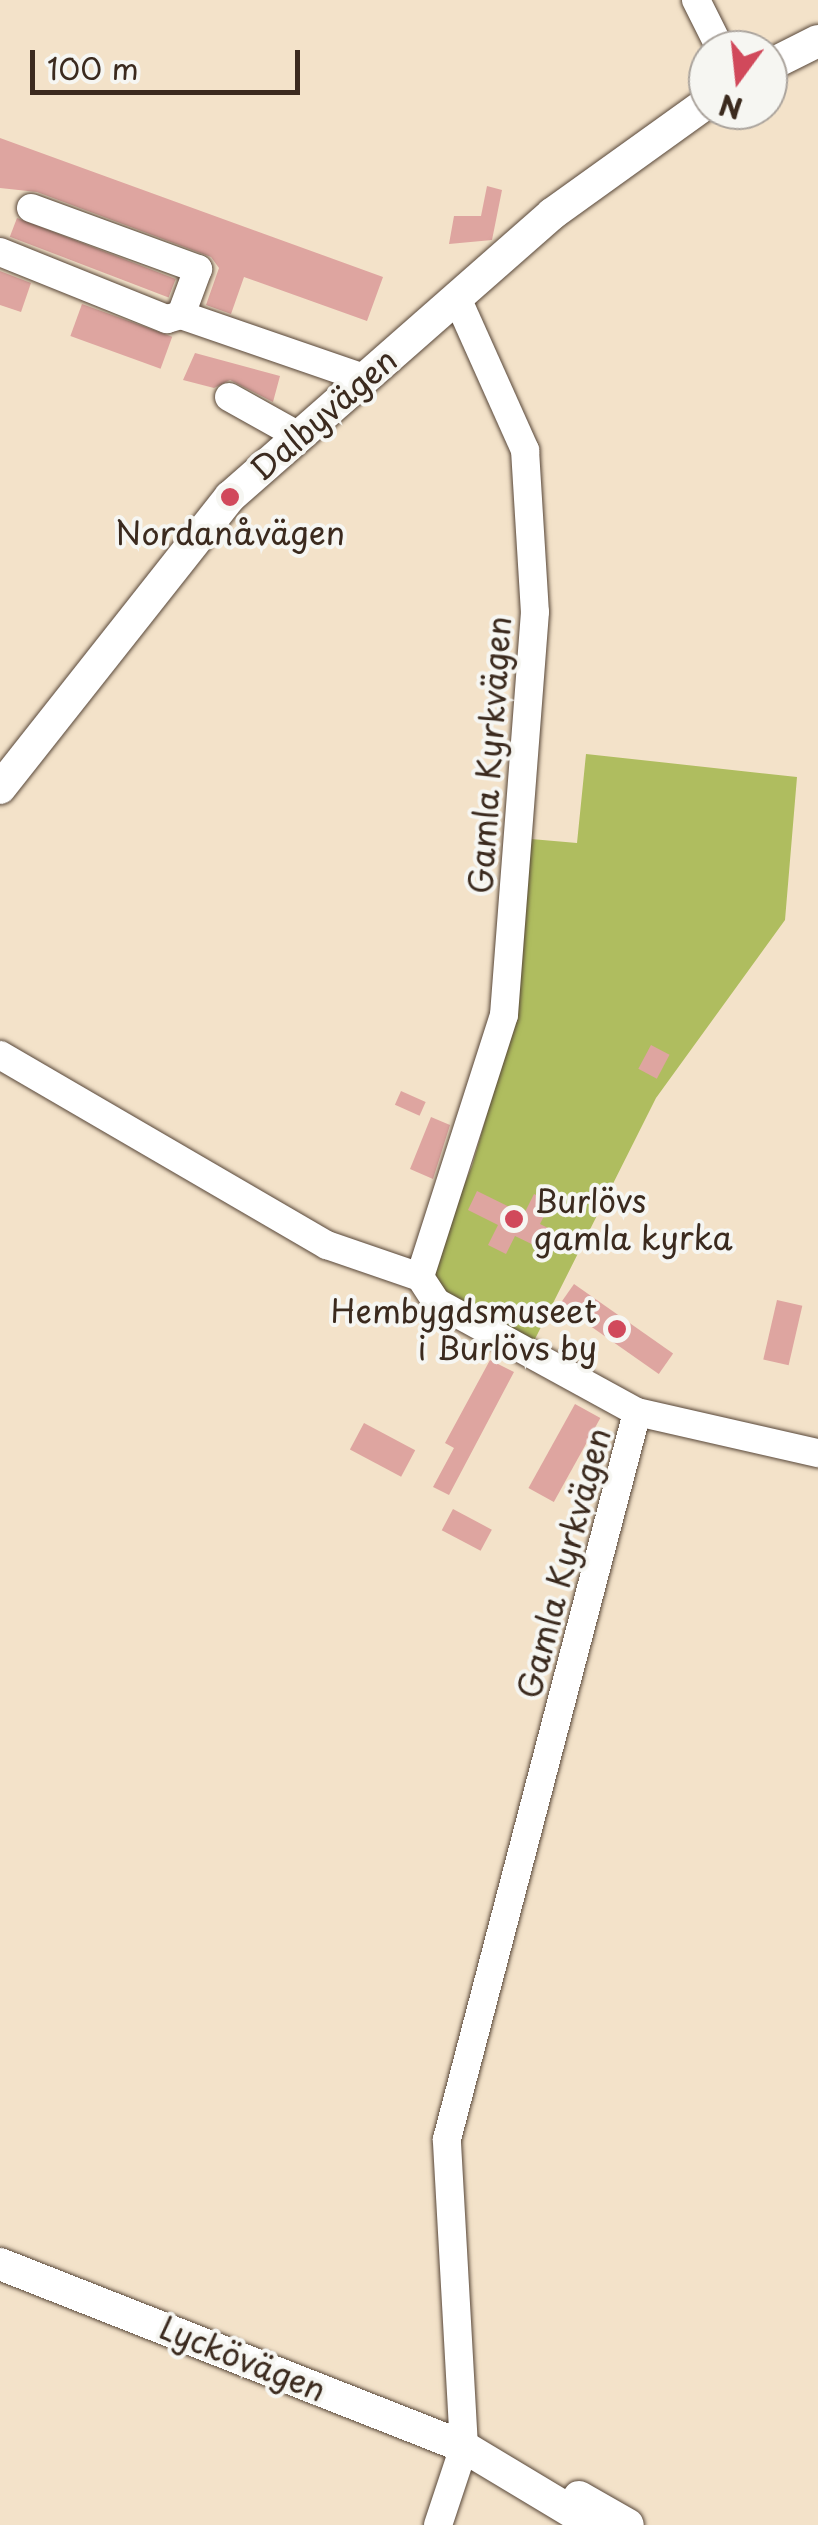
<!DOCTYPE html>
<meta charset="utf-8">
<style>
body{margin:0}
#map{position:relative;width:818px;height:2525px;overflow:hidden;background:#f3e2c9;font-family:"Playpen Sans",sans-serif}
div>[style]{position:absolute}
.green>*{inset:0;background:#afbd5f}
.building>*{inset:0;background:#dea5a0;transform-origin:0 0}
.roads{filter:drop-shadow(0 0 2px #574638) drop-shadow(0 0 2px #574638)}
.minor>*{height:28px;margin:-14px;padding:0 14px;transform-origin:14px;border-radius:14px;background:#fff}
.major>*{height:32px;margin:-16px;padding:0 16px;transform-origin:16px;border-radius:16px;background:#fff}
.dots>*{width:28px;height:28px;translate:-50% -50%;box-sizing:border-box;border:5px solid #f6f6f2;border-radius:50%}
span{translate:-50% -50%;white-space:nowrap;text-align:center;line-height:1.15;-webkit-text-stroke:8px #f6f6f2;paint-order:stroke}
.street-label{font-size:32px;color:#3b2a1e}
.poi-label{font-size:32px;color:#3b2a1e}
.left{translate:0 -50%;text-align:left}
.right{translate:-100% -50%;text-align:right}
.north{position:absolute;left:688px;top:30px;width:100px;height:100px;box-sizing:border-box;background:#f6f6f2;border:2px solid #aba49d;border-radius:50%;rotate:195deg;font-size:28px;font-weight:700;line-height:40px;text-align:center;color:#3b2a1e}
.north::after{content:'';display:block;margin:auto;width:35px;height:45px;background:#d1495b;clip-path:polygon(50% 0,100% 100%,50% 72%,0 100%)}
.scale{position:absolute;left:30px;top:50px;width:270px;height:45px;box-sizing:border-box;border:5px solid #3b2a1e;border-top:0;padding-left:12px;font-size:30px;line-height:35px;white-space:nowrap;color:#3b2a1e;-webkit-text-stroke:8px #f6f6f2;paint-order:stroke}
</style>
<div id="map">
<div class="green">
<div style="clip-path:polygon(586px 754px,797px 777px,785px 920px,656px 1098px,534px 1341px,440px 1290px,429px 1269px,472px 1166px,514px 1021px,531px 839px,577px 843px)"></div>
</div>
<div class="building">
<div style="clip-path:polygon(0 138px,383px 277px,367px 321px,244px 277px,231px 314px,206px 305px,219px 268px,211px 257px,37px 192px,0 188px)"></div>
<div style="clip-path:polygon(487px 186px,502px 190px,492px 240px,449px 244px,454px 216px,481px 216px)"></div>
<div style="left:17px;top:218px;width:170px;height:20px;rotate:21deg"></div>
<div style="clip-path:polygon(0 271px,31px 283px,21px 312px,0 305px)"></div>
<div style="left:82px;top:304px;width:96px;height:34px;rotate:20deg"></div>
<div style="clip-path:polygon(195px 353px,280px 376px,273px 402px,230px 380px,214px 388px,183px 380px)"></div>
<div style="left:651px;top:1045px;width:21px;height:27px;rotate:28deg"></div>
<div style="left:401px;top:1091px;width:27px;height:15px;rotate:24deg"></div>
<div style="clip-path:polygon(431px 1117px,450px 1125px,433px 1179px,410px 1169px)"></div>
<div style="clip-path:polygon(477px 1191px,524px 1214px,534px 1194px,551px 1202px,540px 1224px,554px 1231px,544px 1250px,515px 1236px,506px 1254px,488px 1245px,498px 1225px,468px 1210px)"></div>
<div style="left:574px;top:1284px;width:121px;height:25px;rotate:35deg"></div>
<div style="left:777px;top:1300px;width:26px;height:61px;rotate:13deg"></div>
<div style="clip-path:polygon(490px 1360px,514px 1372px,449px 1495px,433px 1487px,454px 1448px,445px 1443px)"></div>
<div style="left:575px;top:1404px;width:29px;height:96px;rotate:29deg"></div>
<div style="left:364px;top:1423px;width:58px;height:30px;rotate:28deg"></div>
<div style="left:453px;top:1509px;width:44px;height:24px;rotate:28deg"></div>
</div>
<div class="roads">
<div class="minor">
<div style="left:696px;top:0;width:56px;rotate:63.4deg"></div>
<div style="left:31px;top:208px;width:178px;rotate:20.1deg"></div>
<div style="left:198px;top:269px;width:49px;rotate:110.3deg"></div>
<div style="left:0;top:252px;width:180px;rotate:21.9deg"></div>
<div style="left:167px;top:319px;width:15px;rotate:-16deg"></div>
<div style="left:181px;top:315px;width:194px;rotate:19deg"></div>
<div style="left:457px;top:298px;width:167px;rotate:65.9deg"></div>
<div style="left:525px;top:450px;width:162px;rotate:86.5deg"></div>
<div style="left:535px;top:612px;width:404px;rotate:94.4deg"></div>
<div style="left:504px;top:1015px;width:275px;rotate:107.8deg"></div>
<div style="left:420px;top:1277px;width:30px;rotate:57deg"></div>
<div style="left:436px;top:1302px;width:229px;rotate:28.7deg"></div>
<div style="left:637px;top:1412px;width:186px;rotate:12.8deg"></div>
<div style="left:229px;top:397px;width:78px;rotate:29.2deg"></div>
<div style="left:0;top:1055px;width:378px;rotate:30.2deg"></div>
<div style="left:327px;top:1245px;width:98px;rotate:19deg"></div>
<div style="left:438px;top:2525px;width:82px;rotate:-71.6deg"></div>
<div style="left:464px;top:2447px;width:308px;rotate:-93.2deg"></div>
<div style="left:447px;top:2139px;width:751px;rotate:-75.35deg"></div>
</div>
<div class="major">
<div style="left:768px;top:66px;width:56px;rotate:-26.6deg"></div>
<div style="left:0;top:788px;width:371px;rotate:-51.7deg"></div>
<div style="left:230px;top:497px;width:429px;rotate:-41.3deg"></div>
<div style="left:552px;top:214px;width:192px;rotate:-35.7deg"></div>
<div style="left:0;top:2264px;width:499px;rotate:21.5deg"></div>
<div style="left:464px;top:2447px;width:152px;rotate:31deg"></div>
<div style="left:579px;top:2497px;width:56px;rotate:29.7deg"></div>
</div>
</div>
<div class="dots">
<div style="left:230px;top:497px;background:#d1495b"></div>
<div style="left:514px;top:1219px;background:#d1495b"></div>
<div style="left:617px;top:1329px;background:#d1495b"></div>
</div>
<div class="street-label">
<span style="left:323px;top:414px;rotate:-41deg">Dalbyvägen</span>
<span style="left:489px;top:755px;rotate:-86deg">Gamla Kyrkvägen</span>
<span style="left:563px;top:1563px;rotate:-75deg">Gamla Kyrkvägen</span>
<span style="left:243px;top:2358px;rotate:22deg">Lyckövägen</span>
</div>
<div class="poi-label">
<span style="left:230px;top:532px">Nordanåvägen</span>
<span class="left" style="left:534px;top:1219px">Burlövs<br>gamla kyrka</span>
<span class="right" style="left:597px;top:1329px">Hembygdsmuseet<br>i Burlövs by</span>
</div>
<div class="north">N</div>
<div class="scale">100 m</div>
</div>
